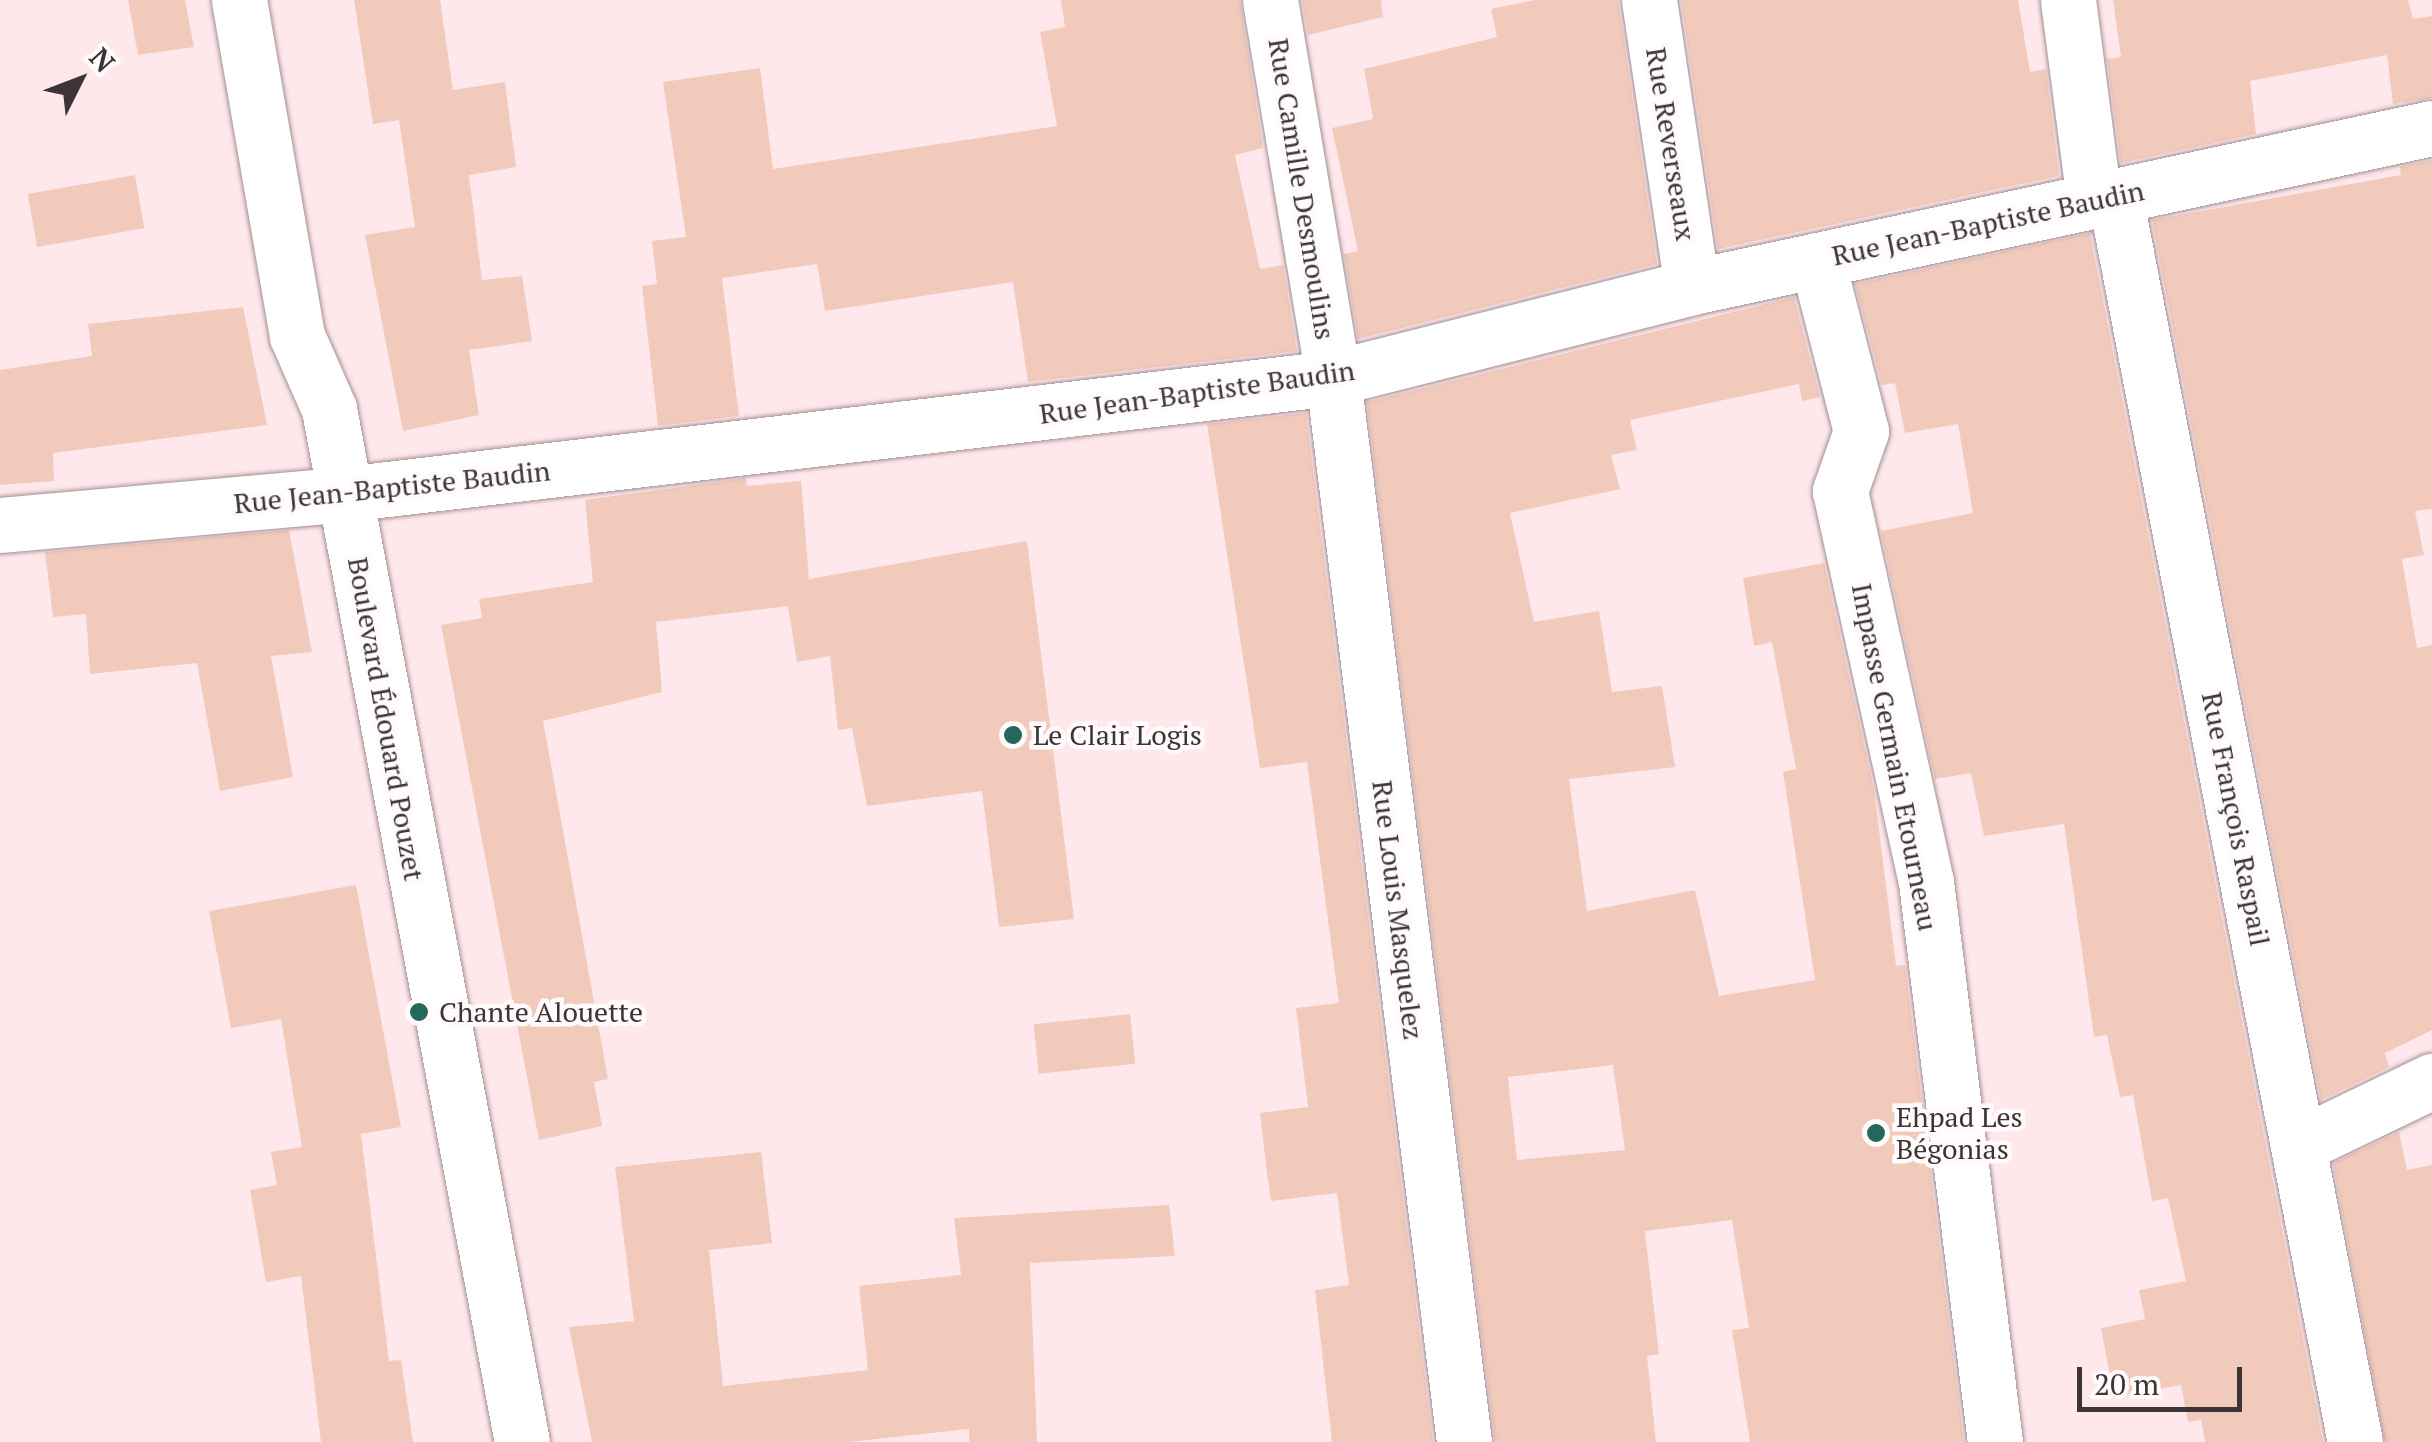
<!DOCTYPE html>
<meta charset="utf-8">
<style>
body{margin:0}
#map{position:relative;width:2432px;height:1442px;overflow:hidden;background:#fee8ec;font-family:"PT Serif",serif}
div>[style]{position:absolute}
.building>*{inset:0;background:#f1cabc;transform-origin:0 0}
.roads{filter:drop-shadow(0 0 2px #a38f93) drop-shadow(0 0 2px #a38f93)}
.minor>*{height:55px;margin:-27.5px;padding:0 27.5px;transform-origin:27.5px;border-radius:27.5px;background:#fff}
.tertiary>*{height:55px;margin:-27.5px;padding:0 27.5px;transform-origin:27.5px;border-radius:27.5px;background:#fff}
.dots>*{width:28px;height:28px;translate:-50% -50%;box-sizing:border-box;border:5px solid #fffbfb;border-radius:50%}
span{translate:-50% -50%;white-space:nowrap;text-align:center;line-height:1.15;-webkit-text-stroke:9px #fffbfb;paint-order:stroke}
.street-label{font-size:28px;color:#3c3436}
.poi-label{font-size:28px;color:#3c3436}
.left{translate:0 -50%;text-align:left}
.north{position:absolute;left:30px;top:30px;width:100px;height:100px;-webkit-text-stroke:8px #fffbfb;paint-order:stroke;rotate:48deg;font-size:28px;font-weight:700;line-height:40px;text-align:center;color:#3c3436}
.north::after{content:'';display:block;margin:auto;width:35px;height:45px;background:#3c3436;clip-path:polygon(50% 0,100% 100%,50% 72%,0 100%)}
.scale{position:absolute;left:2077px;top:1367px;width:165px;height:45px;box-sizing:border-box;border:5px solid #3c3436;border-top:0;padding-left:12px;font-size:30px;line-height:35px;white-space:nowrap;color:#3c3436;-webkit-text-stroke:8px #fffbfb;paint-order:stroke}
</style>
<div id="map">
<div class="building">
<div style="clip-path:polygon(128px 0,185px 0,194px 47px,138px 55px)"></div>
<div style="clip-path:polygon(354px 0,440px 0,453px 90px,505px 82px,516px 167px,469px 175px,482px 280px,522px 276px,532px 341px,469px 350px,479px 415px,403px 431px,365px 235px,415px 227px,399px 120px,373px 124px)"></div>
<div style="clip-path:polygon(1061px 0,1240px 0,1263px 148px,1235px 155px,1260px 269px,1283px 265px,1297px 351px,1028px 382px,1013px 282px,825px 311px,817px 264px,722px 278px,739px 416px,658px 426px,642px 286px,657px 284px,652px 241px,686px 237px,663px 82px,760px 68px,773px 169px,1057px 126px,1040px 32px,1065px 27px)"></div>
<div style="clip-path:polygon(1302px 0,1381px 0,1383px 17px,1308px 35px)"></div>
<div style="clip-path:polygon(1535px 0,1618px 0,1657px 264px,1358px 339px,1344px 254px,1358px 251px,1332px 128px,1373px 119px,1364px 69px,1497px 37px,1491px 9px)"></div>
<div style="clip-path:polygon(1681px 0,2018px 0,2030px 72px,2046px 69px,2059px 176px,1718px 249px)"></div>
<div style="clip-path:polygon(2113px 0,2408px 0,2413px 19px,2432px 16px,2432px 98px,2393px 104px,2387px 55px,2250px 81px,2256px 134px,2121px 163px,2107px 59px,2121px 57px)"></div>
<div style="clip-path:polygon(2432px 160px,2432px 509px,2415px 511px,2424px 555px,2402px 559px,2417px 648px,2432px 645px,2432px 1030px,2385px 1053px,2389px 1067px,2321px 1100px,2152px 220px,2401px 175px,2400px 167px)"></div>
<div style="left:135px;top:175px;width:54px;height:109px;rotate:80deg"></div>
<div style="clip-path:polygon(2090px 233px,2323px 1442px,2205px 1442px,2201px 1420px,2188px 1422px,2181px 1385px,2124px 1395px,2122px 1379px,2111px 1381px,2101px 1328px,2145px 1319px,2139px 1290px,2186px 1281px,2168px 1198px,2152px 1201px,2133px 1095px,2120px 1097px,2107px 1035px,2094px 1037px,2064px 824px,1984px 836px,1971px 773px,1935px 779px,1881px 531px,1973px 513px,1958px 424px,1905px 433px,1895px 383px,1882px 385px,1855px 284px)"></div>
<div style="clip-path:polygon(evenodd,1794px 297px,1820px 397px,1802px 401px,1799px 384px,1630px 420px,1637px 450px,1611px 455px,1620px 489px,1510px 513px,1534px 622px,1599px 611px,1612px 692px,1662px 686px,1675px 767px,1569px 779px,1587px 911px,1695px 890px,1719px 996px,1815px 980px,1783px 772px,1796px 769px,1772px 642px,1754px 646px,1743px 578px,1824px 563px,1874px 790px,1896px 966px,1905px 965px,1964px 1442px,1750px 1442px,1732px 1330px,1749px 1328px,1732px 1220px,1645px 1231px,1659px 1354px,1647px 1356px,1656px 1442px,1495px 1442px,1367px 402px,1794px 297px,1613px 1065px,1625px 1150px,1517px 1160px,1508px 1077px,1613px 1065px)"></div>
<div style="clip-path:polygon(243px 307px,267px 425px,53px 453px,54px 481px,0 485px,0 370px,92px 356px,88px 324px)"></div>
<div style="clip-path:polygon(1306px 413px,1433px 1442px,1332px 1442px,1315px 1290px,1349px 1285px,1337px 1193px,1271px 1201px,1267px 1173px,1260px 1113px,1308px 1107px,1296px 1008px,1339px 1003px,1307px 762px,1260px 768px,1207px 424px)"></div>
<div style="clip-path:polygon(746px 478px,747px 486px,801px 481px,809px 579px,1027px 541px,1074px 919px,999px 927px,982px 791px,867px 806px,852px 728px,838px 730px,830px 656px,797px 662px,788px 606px,656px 622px,662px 692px,543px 721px,608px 1079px,594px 1082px,602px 1126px,539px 1140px,441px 625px,482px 618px,479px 599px,593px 582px,585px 500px)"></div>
<div style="clip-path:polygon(289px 530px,312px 652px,271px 656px,293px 777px,220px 791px,197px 663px,90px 674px,86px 614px,53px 617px,45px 552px)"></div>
<div style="clip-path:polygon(356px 885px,401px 1127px,361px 1134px,389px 1361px,401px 1360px,413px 1442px,321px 1442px,301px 1276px,266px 1282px,250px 1190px,277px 1185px,271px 1152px,302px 1147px,281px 1019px,231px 1028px,209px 911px)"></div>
<div style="left:1130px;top:1014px;width:50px;height:97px;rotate:84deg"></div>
<div style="clip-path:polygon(2399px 1132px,2407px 1170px,2432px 1165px,2432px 1442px,2385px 1442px,2333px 1163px)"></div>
<div style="clip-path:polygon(761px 1152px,772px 1243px,709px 1250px,723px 1386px,868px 1370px,859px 1286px,961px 1275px,954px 1218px,1169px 1205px,1175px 1256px,1030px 1263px,1037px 1442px,969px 1442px,969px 1429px,848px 1442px,592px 1442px,569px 1327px,634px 1321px,615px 1167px)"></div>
</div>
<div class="roads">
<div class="minor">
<div style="left:1270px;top:0;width:383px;rotate:80.5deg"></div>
<div style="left:1333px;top:378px;width:1072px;rotate:82.98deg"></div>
<div style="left:1649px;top:0;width:290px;rotate:81.5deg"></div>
<div style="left:2068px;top:0;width:202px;rotate:82.6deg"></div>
<div style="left:2115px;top:196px;width:1269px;rotate:79.1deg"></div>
<div style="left:1817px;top:260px;width:177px;rotate:75.6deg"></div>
<div style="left:1861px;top:431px;width:64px;rotate:109.3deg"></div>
<div style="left:1840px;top:491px;width:400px;rotate:77.6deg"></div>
<div style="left:1926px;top:882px;width:564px;rotate:82.98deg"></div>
<div style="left:0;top:525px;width:346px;rotate:-5.1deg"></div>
<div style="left:345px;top:494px;width:995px;rotate:-6.7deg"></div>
<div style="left:1333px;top:378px;width:370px;rotate:-14.2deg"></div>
<div style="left:1692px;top:287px;width:757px;rotate:-12.13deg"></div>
<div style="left:2299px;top:1145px;width:148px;rotate:-25.7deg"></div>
</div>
<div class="tertiary">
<div style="left:239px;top:0;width:341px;rotate:80.2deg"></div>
<div style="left:297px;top:336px;width:80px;rotate:66.3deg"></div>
<div style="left:329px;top:409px;width:1051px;rotate:79.42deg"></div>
</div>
</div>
<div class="dots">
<div style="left:1013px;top:735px;background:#23685b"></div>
<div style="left:419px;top:1012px;background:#23685b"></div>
<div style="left:1876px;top:1133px;background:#23685b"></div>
</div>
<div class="street-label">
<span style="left:1671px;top:144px;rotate:81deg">Rue Reverseaux</span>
<span style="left:1302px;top:189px;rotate:81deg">Rue Camille Desmoulins</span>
<span style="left:1988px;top:223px;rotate:-12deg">Rue Jean-Baptiste Baudin</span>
<span style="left:1197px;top:392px;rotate:-8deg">Rue Jean-Baptiste Baudin</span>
<span style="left:392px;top:487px;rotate:-6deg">Rue Jean-Baptiste Baudin</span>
<span style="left:386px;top:719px;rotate:80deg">Boulevard Édouard Pouzet</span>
<span style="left:1895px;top:757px;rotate:79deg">Impasse Germain Etourneau</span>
<span style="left:2236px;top:819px;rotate:79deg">Rue François Raspail</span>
<span style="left:1398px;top:910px;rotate:83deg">Rue Louis Masquelez</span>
</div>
<div class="poi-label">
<span class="left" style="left:1033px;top:735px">Le Clair Logis</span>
<span class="left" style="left:439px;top:1012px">Chante Alouette</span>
<span class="left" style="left:1896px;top:1133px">Ehpad Les<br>Bégonias</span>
</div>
<div class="north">N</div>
<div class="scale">20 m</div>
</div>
